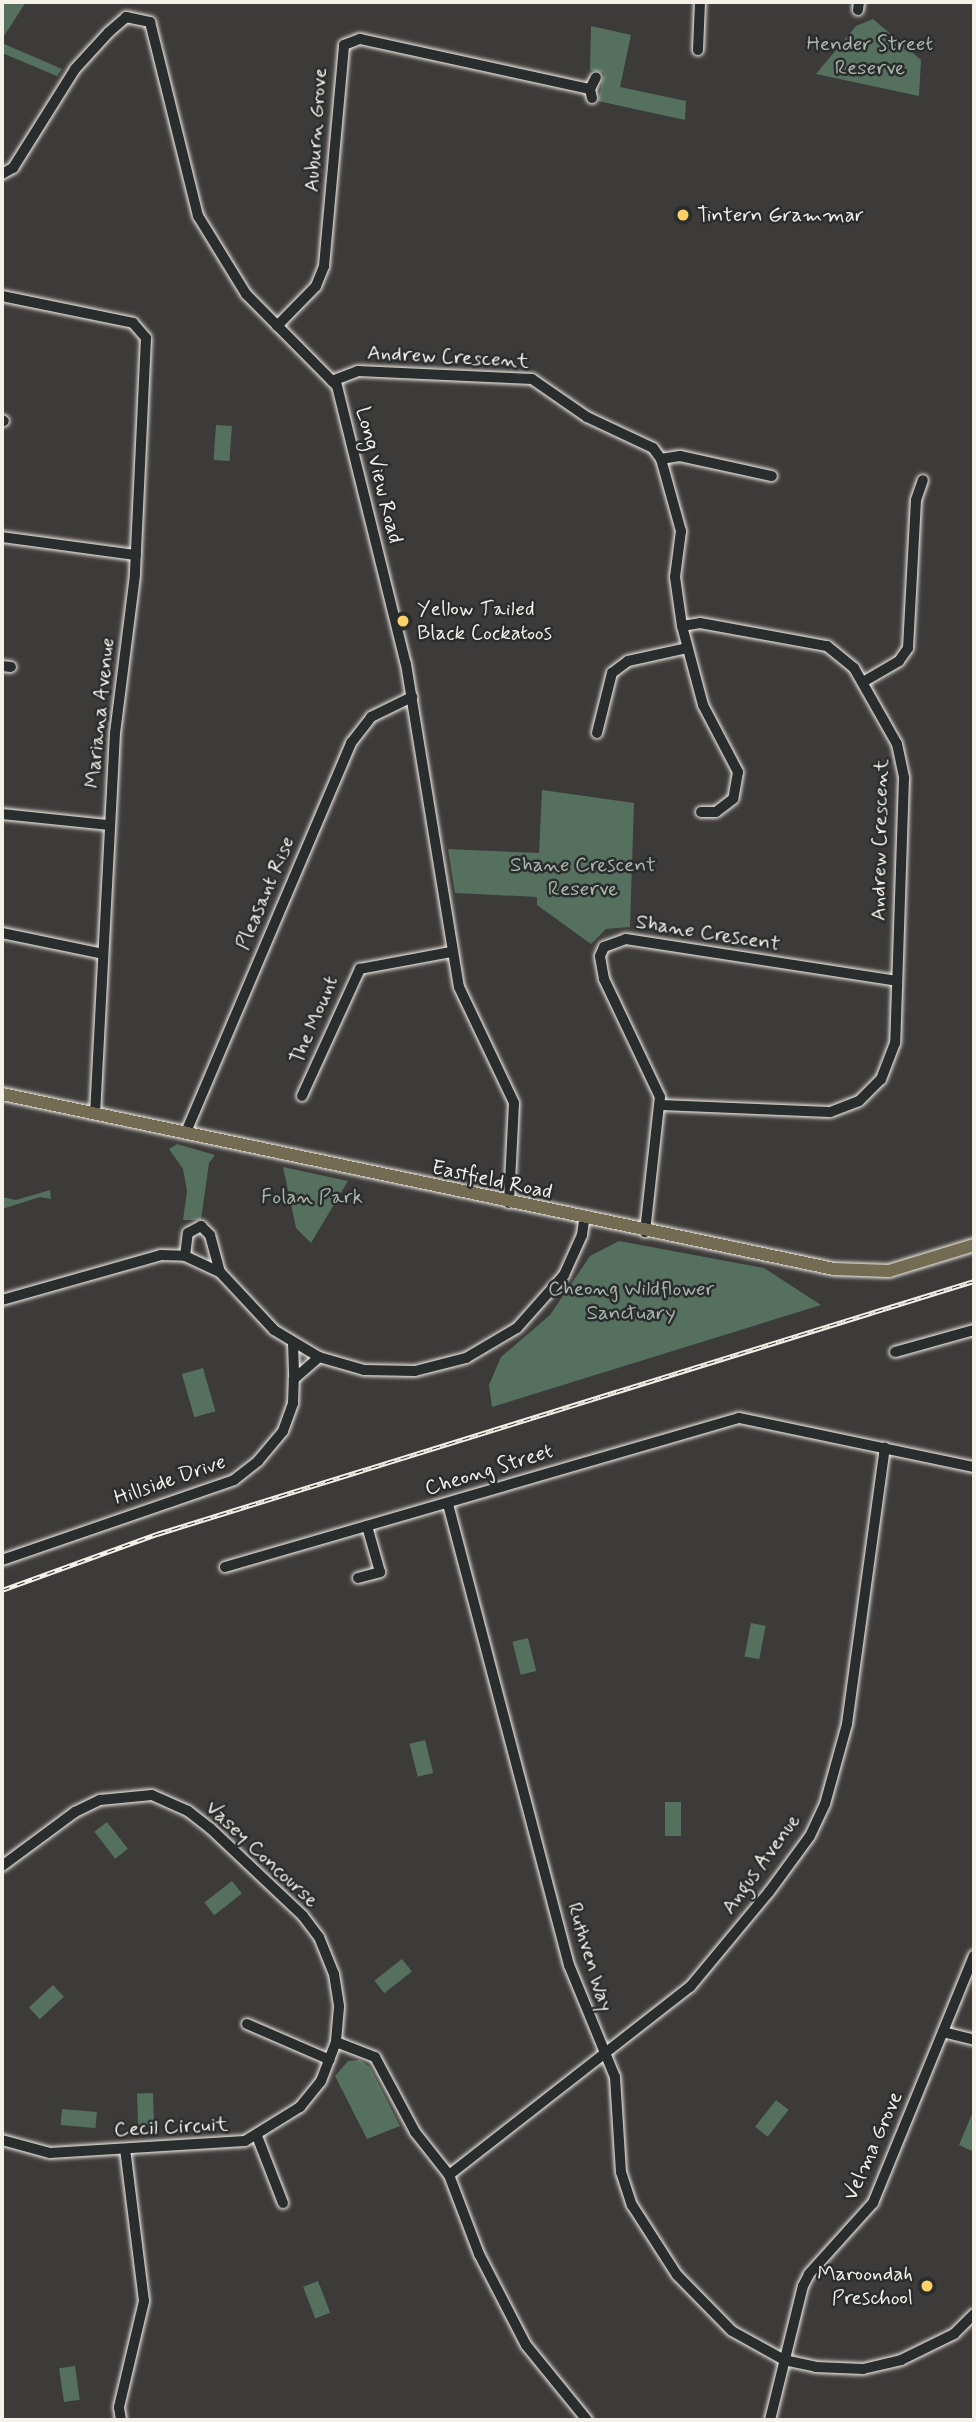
<!DOCTYPE html>
<style>
body{margin:0}
#map{position:relative;width:976px;height:2422px;overflow:hidden;background:#3d3a3a;font-family:Mynerve,sans-serif}
div>[style]{position:absolute}
.green>*{inset:0;background:#55705f;transform-origin:0 0}
.roads{filter:drop-shadow(0 0 2px #f4f1e8) drop-shadow(0 0 2px #f4f1e8)}
.minor>*{height:10px;margin:-5px;padding:0 5px;transform-origin:5px;border-radius:5px;background:#2a2d2e}
.major>*{height:12px;margin:-6px;padding:0 6px;transform-origin:6px;border-radius:6px;background:#736b52}
.rail>*{height:5px;margin-top:-2.5px;transform-origin:0;background:repeating-linear-gradient(90deg,#2a2d2e 0 8px,#f4f1e8 0 16px);box-sizing:border-box;border-block:2px solid #f4f1e8}
.dots>*{width:19px;height:19px;translate:-50% -50%;box-sizing:border-box;border:4px solid #2a2d2e;border-radius:50%}
span{translate:-50% -50%;white-space:nowrap;text-align:center;line-height:1.15;-webkit-text-stroke:5px #2a2d2e;paint-order:stroke}
.park-label{font-size:21px;color:#acb7aa}
.street-label{font-size:21px;color:#f4f1e8}
.poi-label{font-size:21px;color:#f4f1e8}
.left{translate:0 -50%;text-align:left}
.right{translate:-100% -50%;text-align:right}
.frame{position:absolute;inset:0;border:4px solid #f4f1e8;pointer-events:none}
</style>
<div id="map">
<div class="green">
<div style="clip-path:polygon(2px 2px,26px 2px,2px 39px)"></div>
<div style="clip-path:polygon(873px 19px,921px 60px,919px 96px,816px 74px,856px 26px)"></div>
<div style="clip-path:polygon(591px 26px,631px 35px,620px 87px,686px 101px,685px 120px,598px 101px,604px 73px,590px 70px)"></div>
<div style="clip-path:polygon(2px 43px,62px 69px,57px 76px,2px 53px)"></div>
<div style="left:216px;top:425px;width:16px;height:35px;rotate:4deg"></div>
<div style="clip-path:polygon(542px 790px,634px 803px,630px 927px,606px 929px,591px 944px,537px 905px,537px 897px,455px 893px,448px 849px,539px 853px)"></div>
<div style="clip-path:polygon(177px 1144px,215px 1155px,209px 1163px,201px 1220px,183px 1220px,187px 1191px,183px 1169px,169px 1149px)"></div>
<div style="clip-path:polygon(283px 1167px,348px 1181px,311px 1243px,296px 1228px)"></div>
<div style="clip-path:polygon(50px 1190px,51px 1199px,40px 1197px,2px 1209px,2px 1197px,16px 1200px)"></div>
<div style="clip-path:polygon(619px 1241px,764px 1268px,821px 1305px,492px 1407px,489px 1385px,501px 1357px,550px 1315px,590px 1256px)"></div>
<div style="left:203px;top:1368px;width:45px;height:22px;rotate:74deg"></div>
<div style="left:751px;top:1623px;width:15px;height:34px;rotate:11deg"></div>
<div style="left:528px;top:1638px;width:34px;height:16px;rotate:76deg"></div>
<div style="left:425px;top:1740px;width:34px;height:16px;rotate:76deg"></div>
<div style="left:665px;top:1802px;width:16px;height:34px"></div>
<div style="left:107px;top:1822px;width:34px;height:16px;rotate:52deg"></div>
<div style="left:232px;top:1881px;width:16px;height:35px;rotate:52deg"></div>
<div style="left:402px;top:1959px;width:16px;height:35px;rotate:52deg"></div>
<div style="left:53px;top:1985px;width:16px;height:33px;rotate:47deg"></div>
<div style="clip-path:polygon(360px 2060px,370px 2067px,400px 2126px,367px 2139px,335px 2076px,348px 2061px)"></div>
<div style="left:153px;top:2093px;width:34px;height:16px;rotate:88deg"></div>
<div style="left:776px;top:2100px;width:16px;height:34px;rotate:38deg"></div>
<div style="left:62px;top:2109px;width:35px;height:16px;rotate:5deg"></div>
<div style="clip-path:polygon(972px 2114px,974px 2115px,974px 2152px,959px 2145px)"></div>
<div style="left:318px;top:2281px;width:34px;height:16px;rotate:69deg"></div>
<div style="left:75px;top:2366px;width:34px;height:16px;rotate:82deg"></div>
</div>
<div class="roads">
<div class="minor">
<div style="left:858px;top:10px;width:8px;rotate:-83deg"></div>
<div style="left:698px;top:50px;width:48px;rotate:-87.6deg"></div>
<div style="left:592px;top:98px;width:9px;rotate:-103deg"></div>
<div style="left:590px;top:89px;width:13px;rotate:-63deg"></div>
<div style="left:2px;top:174px;width:13px;rotate:-29deg"></div>
<div style="left:13px;top:168px;width:117px;rotate:-57.9deg"></div>
<div style="left:75px;top:69px;width:50px;rotate:-47.4deg"></div>
<div style="left:109px;top:32px;width:23px;rotate:-41deg"></div>
<div style="left:126px;top:17px;width:25px;rotate:12deg"></div>
<div style="left:150px;top:22px;width:200px;rotate:76.1deg"></div>
<div style="left:198px;top:216px;width:92px;rotate:58.4deg"></div>
<div style="left:246px;top:294px;width:129px;rotate:45.3deg"></div>
<div style="left:337px;top:386px;width:286px;rotate:76.1deg"></div>
<div style="left:406px;top:664px;width:327px;rotate:80.7deg"></div>
<div style="left:459px;top:987px;width:128px;rotate:64.6deg"></div>
<div style="left:514px;top:1103px;width:100px;rotate:92.9deg"></div>
<div style="left:2px;top:296px;width:134px;rotate:11.6deg"></div>
<div style="left:133px;top:323px;width:20px;rotate:49deg"></div>
<div style="left:146px;top:338px;width:237px;rotate:92.7deg"></div>
<div style="left:135px;top:575px;width:159px;rotate:97.2deg"></div>
<div style="left:115px;top:733px;width:381px;rotate:93deg"></div>
<div style="left:277px;top:326px;width:56px;rotate:-45.7deg"></div>
<div style="left:316px;top:286px;width:22px;rotate:-68deg"></div>
<div style="left:324px;top:266px;width:222px;rotate:-84.8deg"></div>
<div style="left:344px;top:45px;width:17px;rotate:-21deg"></div>
<div style="left:360px;top:39px;width:235px;rotate:12.3deg"></div>
<div style="left:332px;top:381px;width:28px;rotate:-21deg"></div>
<div style="left:358px;top:371px;width:174px;rotate:2.6deg"></div>
<div style="left:532px;top:379px;width:67px;rotate:34.6deg"></div>
<div style="left:587px;top:417px;width:73px;rotate:25.2deg"></div>
<div style="left:653px;top:448px;width:14px;rotate:54deg"></div>
<div style="left:661px;top:459px;width:75px;rotate:74.5deg"></div>
<div style="left:681px;top:531px;width:46px;rotate:97.4deg"></div>
<div style="left:675px;top:577px;width:49px;rotate:81.9deg"></div>
<div style="left:682px;top:626px;width:18px;rotate:-9deg"></div>
<div style="left:700px;top:623px;width:129px;rotate:10.3deg"></div>
<div style="left:827px;top:646px;width:35px;rotate:39deg"></div>
<div style="left:854px;top:668px;width:87px;rotate:60.5deg"></div>
<div style="left:897px;top:744px;width:35px;rotate:78deg"></div>
<div style="left:904px;top:778px;width:265px;rotate:91.9deg"></div>
<div style="left:895px;top:1043px;width:39px;rotate:111deg"></div>
<div style="left:881px;top:1079px;width:31px;rotate:135deg"></div>
<div style="left:859px;top:1101px;width:31px;rotate:159deg"></div>
<div style="left:830px;top:1112px;width:170px;rotate:-177.6deg"></div>
<div style="left:2px;top:420px;width:2px;rotate:27deg"></div>
<div style="left:661px;top:459px;width:19px;rotate:-9deg"></div>
<div style="left:680px;top:456px;width:94px;rotate:12.3deg"></div>
<div style="left:2px;top:537px;width:135px;rotate:7.7deg"></div>
<div style="left:682px;top:626px;width:82px;rotate:75.1deg"></div>
<div style="left:703px;top:705px;width:76px;rotate:62.4deg"></div>
<div style="left:738px;top:772px;width:27px;rotate:100deg"></div>
<div style="left:733px;top:799px;width:21px;rotate:143deg"></div>
<div style="left:716px;top:812px;width:15px;rotate:180deg"></div>
<div style="left:2px;top:666px;width:9px;rotate:6deg"></div>
<div style="left:863px;top:682px;width:42px;rotate:-30.3deg"></div>
<div style="left:899px;top:661px;width:16px;rotate:-55deg"></div>
<div style="left:908px;top:648px;width:148px;rotate:-86.9deg"></div>
<div style="left:916px;top:500px;width:21px;rotate:-71deg"></div>
<div style="left:597px;top:733px;width:62px;rotate:-76deg"></div>
<div style="left:612px;top:673px;width:20px;rotate:-37deg"></div>
<div style="left:628px;top:661px;width:60px;rotate:-12.4deg"></div>
<div style="left:2px;top:814px;width:108px;rotate:5.9deg"></div>
<div style="left:2px;top:933px;width:103px;rotate:11.7deg"></div>
<div style="left:302px;top:1096px;width:140px;rotate:-65.5deg"></div>
<div style="left:360px;top:969px;width:93px;rotate:-10.6deg"></div>
<div style="left:186px;top:1132px;width:423px;rotate:-67deg"></div>
<div style="left:351px;top:743px;width:33px;rotate:-52deg"></div>
<div style="left:371px;top:717px;width:46px;rotate:-26deg"></div>
<div style="left:645px;top:1232px;width:136px;rotate:-83.7deg"></div>
<div style="left:660px;top:1097px;width:131px;rotate:-115.4deg"></div>
<div style="left:604px;top:979px;width:23px;rotate:-100deg"></div>
<div style="left:600px;top:956px;width:10px;rotate:-66deg"></div>
<div style="left:604px;top:947px;width:23px;rotate:-20deg"></div>
<div style="left:626px;top:939px;width:274px;rotate:8.8deg"></div>
<div style="left:185px;top:1256px;width:23px;rotate:-83deg"></div>
<div style="left:188px;top:1233px;width:15px;rotate:-28deg"></div>
<div style="left:201px;top:1226px;width:13px;rotate:45deg"></div>
<div style="left:210px;top:1235px;width:38px;rotate:75deg"></div>
<div style="left:2px;top:1300px;width:165px;rotate:-15.8deg"></div>
<div style="left:161px;top:1255px;width:24px;rotate:2deg"></div>
<div style="left:185px;top:1256px;width:38px;rotate:25deg"></div>
<div style="left:220px;top:1272px;width:79px;rotate:47deg"></div>
<div style="left:274px;top:1330px;width:52px;rotate:31deg"></div>
<div style="left:319px;top:1357px;width:47px;rotate:16.1deg"></div>
<div style="left:364px;top:1370px;width:51px;rotate:1.1deg"></div>
<div style="left:415px;top:1371px;width:53px;rotate:-14.3deg"></div>
<div style="left:466px;top:1358px;width:59px;rotate:-30.5deg"></div>
<div style="left:517px;top:1328px;width:71px;rotate:-48.4deg"></div>
<div style="left:564px;top:1275px;width:44px;rotate:-65.8deg"></div>
<div style="left:582px;top:1235px;width:15px;rotate:-82deg"></div>
<div style="left:293px;top:1343px;width:36px;rotate:88deg"></div>
<div style="left:895px;top:1352px;width:82px;rotate:-15.6deg"></div>
<div style="left:448px;top:1504px;width:477px;rotate:75.3deg"></div>
<div style="left:569px;top:1965px;width:121px;rotate:67.7deg"></div>
<div style="left:615px;top:2077px;width:95px;rotate:86.4deg"></div>
<div style="left:621px;top:2172px;width:35px;rotate:72deg"></div>
<div style="left:632px;top:2205px;width:83px;rotate:57.3deg"></div>
<div style="left:677px;top:2275px;width:78px;rotate:45.5deg"></div>
<div style="left:732px;top:2331px;width:60px;rotate:29.1deg"></div>
<div style="left:784px;top:2360px;width:33px;rotate:12deg"></div>
<div style="left:816px;top:2367px;width:47px;rotate:2.4deg"></div>
<div style="left:863px;top:2369px;width:39px;rotate:-13deg"></div>
<div style="left:901px;top:2360px;width:59px;rotate:-26.1deg"></div>
<div style="left:954px;top:2334px;width:28px;rotate:-45deg"></div>
<div style="left:2px;top:1560px;width:245px;rotate:-19deg"></div>
<div style="left:234px;top:1480px;width:31px;rotate:-38deg"></div>
<div style="left:258px;top:1461px;width:39px;rotate:-50deg"></div>
<div style="left:283px;top:1431px;width:30px;rotate:-70deg"></div>
<div style="left:293px;top:1403px;width:24px;rotate:-88deg"></div>
<div style="left:294px;top:1379px;width:33px;rotate:-41deg"></div>
<div style="left:225px;top:1567px;width:535px;rotate:-16.17deg"></div>
<div style="left:739px;top:1418px;width:240px;rotate:11.8deg"></div>
<div style="left:358px;top:1578px;width:23px;rotate:-15deg"></div>
<div style="left:380px;top:1572px;width:48px;rotate:-105.8deg"></div>
<div style="left:2px;top:1866px;width:91px;rotate:-36.5deg"></div>
<div style="left:75px;top:1812px;width:28px;rotate:-26deg"></div>
<div style="left:100px;top:1800px;width:52px;rotate:-5.5deg"></div>
<div style="left:152px;top:1795px;width:39px;rotate:24deg"></div>
<div style="left:188px;top:1811px;width:28px;rotate:38deg"></div>
<div style="left:210px;top:1828px;width:128px;rotate:43.4deg"></div>
<div style="left:303px;top:1916px;width:26px;rotate:53deg"></div>
<div style="left:319px;top:1937px;width:40px;rotate:68deg"></div>
<div style="left:334px;top:1974px;width:33px;rotate:81deg"></div>
<div style="left:339px;top:2007px;width:35px;rotate:95deg"></div>
<div style="left:336px;top:2042px;width:42px;rotate:21deg"></div>
<div style="left:375px;top:2057px;width:85px;rotate:61.9deg"></div>
<div style="left:415px;top:2132px;width:55px;rotate:51.7deg"></div>
<div style="left:449px;top:2175px;width:85px;rotate:69.2deg"></div>
<div style="left:479px;top:2254px;width:102px;rotate:62.7deg"></div>
<div style="left:526px;top:2345px;width:97px;rotate:50.9deg"></div>
<div style="left:247px;top:2024px;width:90px;rotate:23.4deg"></div>
<div style="left:943px;top:2032px;width:32px;rotate:14deg"></div>
<div style="left:257px;top:2136px;width:72px;rotate:68.8deg"></div>
<div style="left:2px;top:2140px;width:50px;rotate:15.2deg"></div>
<div style="left:50px;top:2153px;width:195px;rotate:-3.5deg"></div>
<div style="left:245px;top:2141px;width:65px;rotate:-31.7deg"></div>
<div style="left:300px;top:2107px;width:33px;rotate:-51deg"></div>
<div style="left:321px;top:2081px;width:42px;rotate:-69deg"></div>
<div style="left:449px;top:2175px;width:306px;rotate:-38deg"></div>
<div style="left:690px;top:1987px;width:124px;rotate:-50.3deg"></div>
<div style="left:769px;top:1892px;width:69px;rotate:-53.8deg"></div>
<div style="left:810px;top:1836px;width:35px;rotate:-65deg"></div>
<div style="left:825px;top:1804px;width:83px;rotate:-74.6deg"></div>
<div style="left:847px;top:1724px;width:279px;rotate:-82.2deg"></div>
<div style="left:121px;top:2420px;width:13px;rotate:-99deg"></div>
<div style="left:119px;top:2407px;width:109px;rotate:-76.7deg"></div>
<div style="left:144px;top:2301px;width:153px;rotate:-97.1deg"></div>
<div style="left:770px;top:2420px;width:138px;rotate:-76.2deg"></div>
<div style="left:803px;top:2286px;width:13px;rotate:-63deg"></div>
<div style="left:809px;top:2274px;width:96px;rotate:-48deg"></div>
<div style="left:873px;top:2203px;width:267px;rotate:-67.8deg"></div>
</div>
<div class="major">
<div style="left:2px;top:1094px;width:850px;rotate:11.88deg"></div>
<div style="left:834px;top:1269px;width:55px;rotate:2.1deg"></div>
<div style="left:889px;top:1271px;width:89px;rotate:-17deg"></div>
</div>
</div>
<div class="rail">
<div style="left:2px;top:1590px;width:165px;rotate:-19.9deg"></div>
<div style="left:157px;top:1534px;width:855px;rotate:-17.21deg"></div>
</div>
<div class="dots">
<div style="left:683px;top:215px;background:#ffd166"></div>
<div style="left:403px;top:621px;background:#ffd166"></div>
<div style="left:927px;top:2286px;background:#ffd166"></div>
</div>
<div class="park-label">
<span style="left:870px;top:56px">Hender Street<br>Reserve</span>
<span style="left:583px;top:877px">Shane Crescent<br>Reserve</span>
<span style="left:312px;top:1197px">Folan Park</span>
<span style="left:631px;top:1301px">Cheong Wildflower<br>Sanctuary</span>
</div>
<div class="street-label">
<span style="left:316px;top:130px;rotate:-86deg">Auburn Grove</span>
<span style="left:448px;top:357px;rotate:3deg">Andrew Crescent</span>
<span style="left:379px;top:475px;rotate:76deg">Long View Road</span>
<span style="left:100px;top:713px;rotate:-84deg">Mariana Avenue</span>
<span style="left:880px;top:840px;rotate:-89deg">Andrew Crescent</span>
<span style="left:265px;top:893px;rotate:-67deg">Pleasant Rise</span>
<span style="left:708px;top:933px;rotate:9deg">Shane Crescent</span>
<span style="left:314px;top:1020px;rotate:-67deg">The Mount</span>
<span style="left:492px;top:1180px;rotate:12deg">Eastfield Road</span>
<span style="left:489px;top:1470px;rotate:-17deg">Cheong Street</span>
<span style="left:170px;top:1480px;rotate:-19deg">Hillside Drive</span>
<span style="left:262px;top:1854px;rotate:43deg">Vasey Concourse</span>
<span style="left:761px;top:1864px;rotate:-54deg">Angus Avenue</span>
<span style="left:590px;top:1957px;rotate:73deg">Ruthven Way</span>
<span style="left:171px;top:2127px;rotate:-3deg">Cecil Circuit</span>
<span style="left:873px;top:2146px;rotate:-66deg">Velma Grove</span>
</div>
<div class="poi-label">
<span class="left" style="left:697px;top:215px">Tintern Grammar</span>
<span class="left" style="left:417px;top:621px">Yellow Tailed<br>Black Cockatoos</span>
<span class="right" style="left:913px;top:2286px">Maroondah<br>Preschool</span>
</div>
<div class="frame"></div>
</div>
